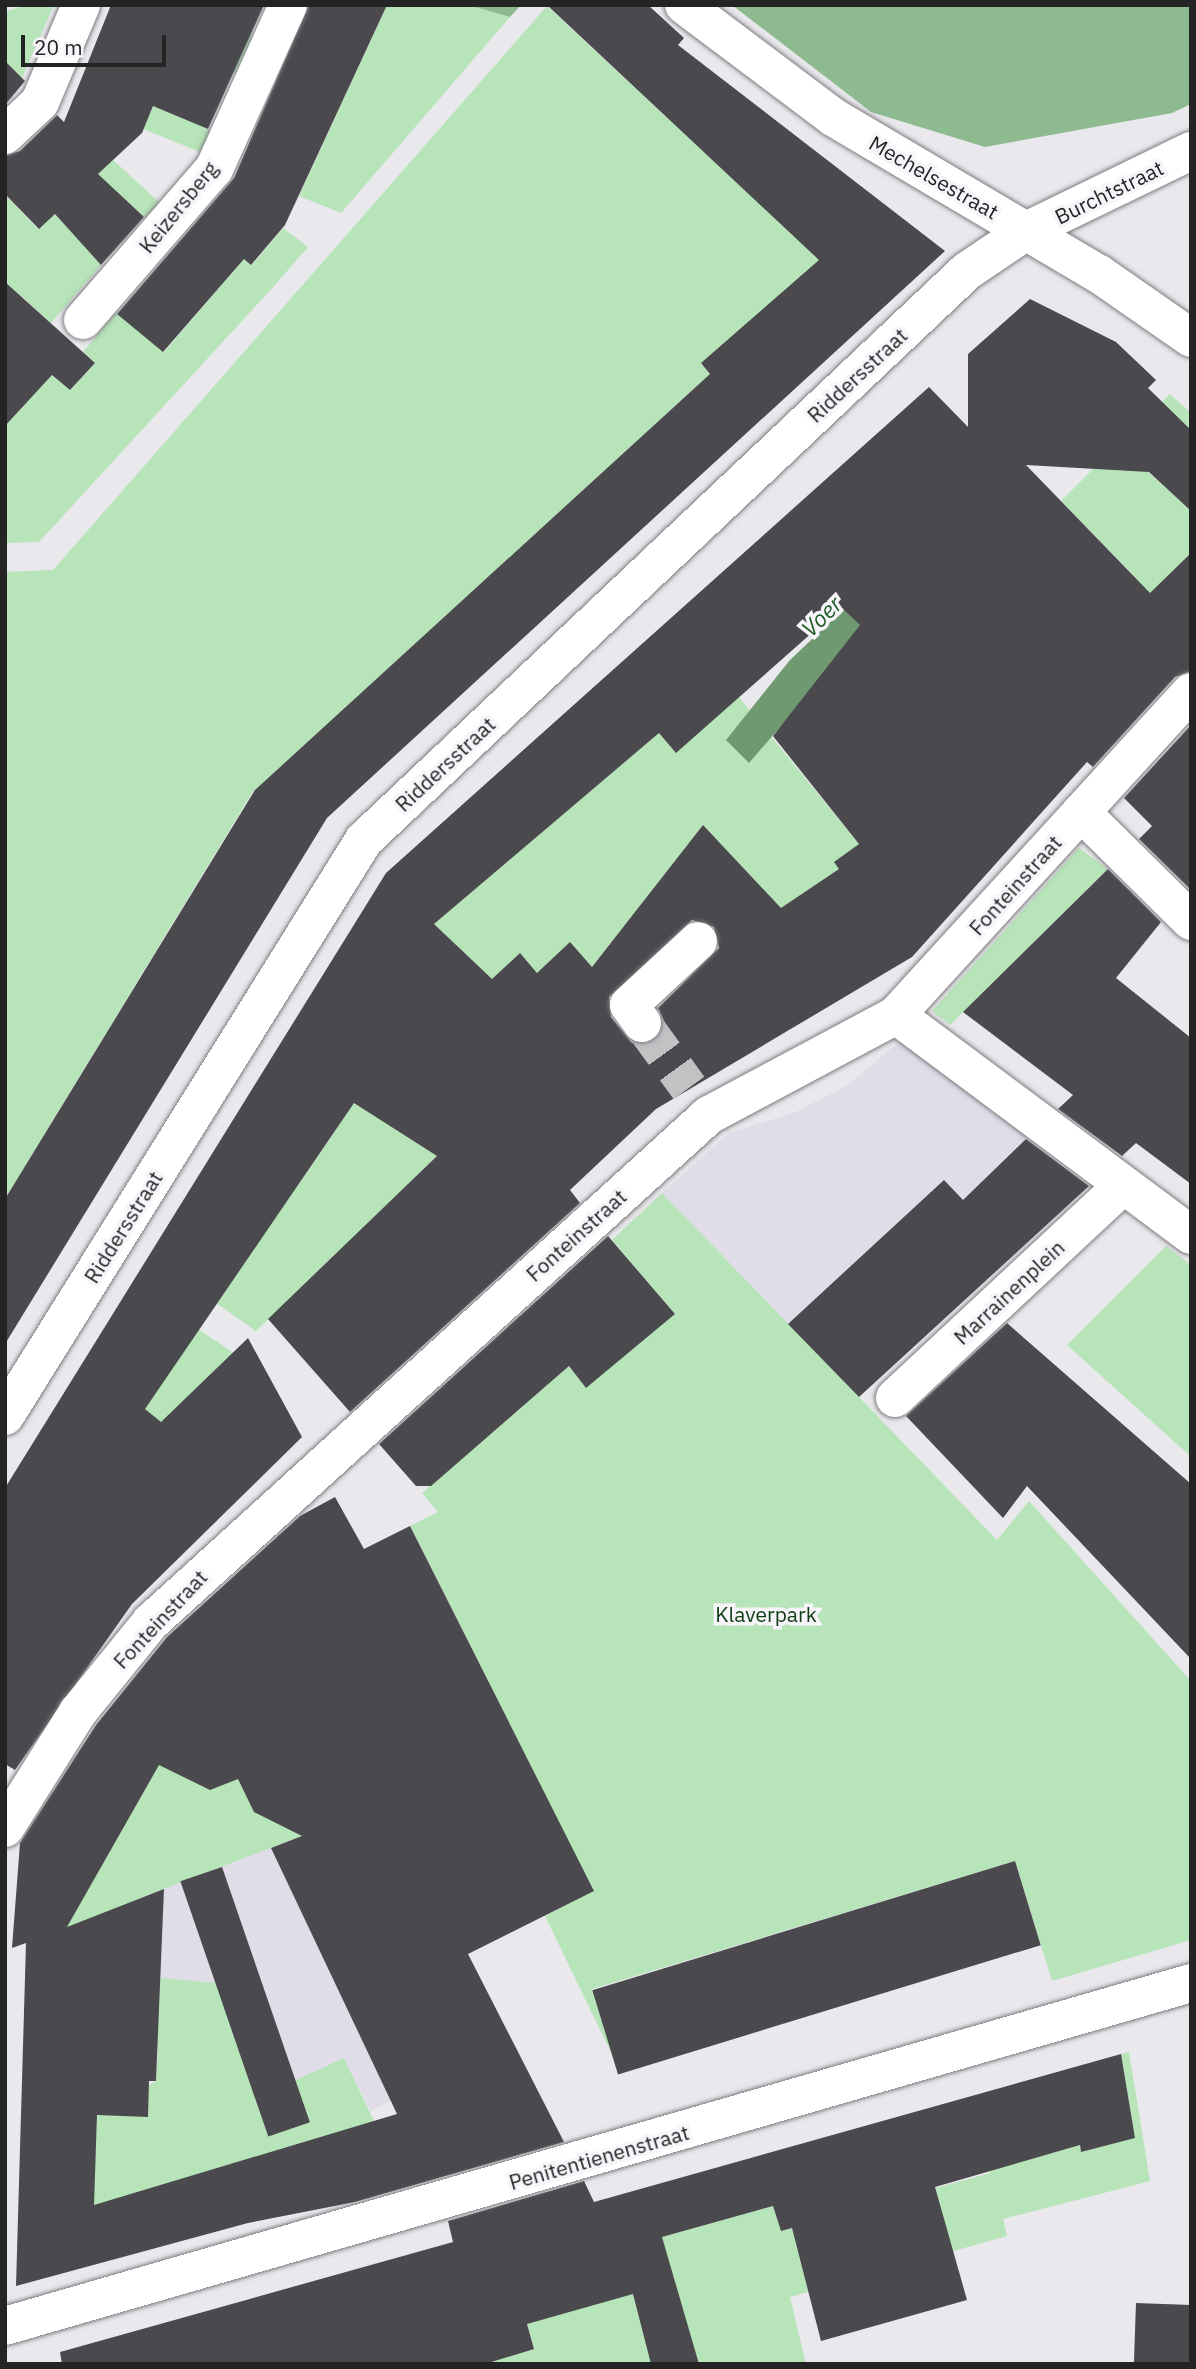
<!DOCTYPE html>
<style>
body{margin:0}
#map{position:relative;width:1196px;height:2369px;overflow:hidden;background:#e9e8ec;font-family:"IBM Plex Sans",sans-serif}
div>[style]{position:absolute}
.built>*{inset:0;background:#e0dce8}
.green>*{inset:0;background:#b8e4b9}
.forest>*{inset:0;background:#8eba90}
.water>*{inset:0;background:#6f9a71}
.building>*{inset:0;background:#4a494d;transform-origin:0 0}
.street-tunnel>*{height:38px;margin-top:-19px;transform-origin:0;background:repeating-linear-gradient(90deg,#c2c1c4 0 38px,transparent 0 57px)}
.roads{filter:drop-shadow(0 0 2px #7d7c80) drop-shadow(0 0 2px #7d7c80)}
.street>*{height:38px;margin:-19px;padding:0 19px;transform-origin:19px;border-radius:19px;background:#fff}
span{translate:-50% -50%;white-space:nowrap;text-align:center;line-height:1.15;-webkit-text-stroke:7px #f7f5f9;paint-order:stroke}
.street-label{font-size:21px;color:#242425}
.park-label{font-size:21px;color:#0c3c12}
.water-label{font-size:23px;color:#1f5d26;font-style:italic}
.frame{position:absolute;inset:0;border:7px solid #242425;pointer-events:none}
.scale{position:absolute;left:21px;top:35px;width:145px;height:32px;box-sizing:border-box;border:4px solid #242425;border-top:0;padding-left:9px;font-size:21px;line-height:24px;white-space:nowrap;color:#242425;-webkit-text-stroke:5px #f7f5f9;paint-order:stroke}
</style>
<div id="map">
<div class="built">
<div style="clip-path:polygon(901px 1040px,1089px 1186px,859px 1397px,662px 1193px,729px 1133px,796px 1112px,848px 1085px)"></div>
<div style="clip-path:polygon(302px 1836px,392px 2100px,371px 2111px,344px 2058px,296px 2080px,133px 1976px,132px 1901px)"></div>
</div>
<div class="green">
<div style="clip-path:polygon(25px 5px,54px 5px,22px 78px,5px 61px,5px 12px)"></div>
<div style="clip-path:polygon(387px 5px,468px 5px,510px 17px,341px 213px,299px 196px)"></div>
<div style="clip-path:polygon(547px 6px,820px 260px,702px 363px,710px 374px,252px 793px,5px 1199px,5px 572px,53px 570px)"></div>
<div style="clip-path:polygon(237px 28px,255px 36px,238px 74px,220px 66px,193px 122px,211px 131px,200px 152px,143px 129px,153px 106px,172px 113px)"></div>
<div style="clip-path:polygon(113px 160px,159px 202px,145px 218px,131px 205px,88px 249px,101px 265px,51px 323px,20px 295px,5px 311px,5px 194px,38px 229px,55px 214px,74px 235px,118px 193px,98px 174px)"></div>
<div style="clip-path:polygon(283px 228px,308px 247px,275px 285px,39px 542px,5px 543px,5px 426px,52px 375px,70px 390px,95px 363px,83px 352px,116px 313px,164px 352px,244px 259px,252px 265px)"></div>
<div style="clip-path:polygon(1170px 394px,1191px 413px,1191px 430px,1162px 402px)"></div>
<div style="clip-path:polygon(1113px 449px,1111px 460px,1120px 471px,1142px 466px,1191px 511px,1191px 553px,1088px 655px,1069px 637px,1133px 575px,1061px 501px)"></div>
<div style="clip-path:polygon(738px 696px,859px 844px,835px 862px,861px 898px,793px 921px,703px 825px,592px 967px,569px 943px,537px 973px,520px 953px,492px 979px,477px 965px,393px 1128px,437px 1156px,256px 1331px,216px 1303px,334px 1133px,406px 970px,435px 923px,659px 733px,676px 752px)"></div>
<div style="clip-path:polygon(1079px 848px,1108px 869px,950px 1025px,932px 1011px)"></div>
<div style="clip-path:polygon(662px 1193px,997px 1540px,1029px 1501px,1191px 1681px,1191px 1940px,1052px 1981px,1015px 1861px,592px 1989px,619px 2069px,545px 1916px,593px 1891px,410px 1526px,438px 1512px,422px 1493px,569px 1366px,586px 1387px,675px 1314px,612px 1240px)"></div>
<div style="clip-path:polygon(1166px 1246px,1191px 1265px,1189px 1455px,1067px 1345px)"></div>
<div style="clip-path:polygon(198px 1329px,256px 1368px,99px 1474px)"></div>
<div style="clip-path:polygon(205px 1699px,302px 1836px,132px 1901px,133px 1976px,120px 1907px,52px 1933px,118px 1803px)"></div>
<div style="clip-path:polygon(151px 1977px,216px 1983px,296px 2080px,344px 2058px,376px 2125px,93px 2206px,97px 2115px,156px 2081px,158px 2047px,115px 2045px)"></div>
<div style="clip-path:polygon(1129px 2052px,1150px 2181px,1003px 2219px,1007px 2236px,790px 2297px,806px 2364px,453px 2364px,534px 2348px,527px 2324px,662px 2237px,773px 2206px,781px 2231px,990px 2173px,984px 2149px,1053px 2153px,1080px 2145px,1081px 2152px,1135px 2137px,1121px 2054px)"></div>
</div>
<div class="forest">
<div style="clip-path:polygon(468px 5px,521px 5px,510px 17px)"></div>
<div style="clip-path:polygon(732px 5px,1191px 5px,1191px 104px,1172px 113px,985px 147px,871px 112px)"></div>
</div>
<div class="water">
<div style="clip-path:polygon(902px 554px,930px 584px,818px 683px,749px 763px,726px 740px,790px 660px)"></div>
</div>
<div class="building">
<div style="clip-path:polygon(111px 5px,264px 5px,208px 129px,153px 106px,142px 133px,98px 174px,144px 217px,101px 265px,55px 214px,39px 229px,5px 194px,5px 156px,20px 151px,57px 115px,64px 122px)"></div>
<div style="clip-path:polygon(309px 5px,387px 5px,285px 225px,251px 265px,244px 259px,163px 352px,117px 314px,234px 178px)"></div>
<div style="clip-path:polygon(547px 5px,648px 5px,684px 38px,678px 45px,945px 251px,327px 818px,5px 1344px,5px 1199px,255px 790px,710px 374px,701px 363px,819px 260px)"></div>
<div style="clip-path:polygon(5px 61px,25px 81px,5px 105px)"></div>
<div style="clip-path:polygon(5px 282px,95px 363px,70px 390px,52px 375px,5px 426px)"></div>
<div style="clip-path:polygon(evenodd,1030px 299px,1116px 342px,1156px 380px,1148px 388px,1191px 430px,1191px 511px,1149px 472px,1026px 465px,1150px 593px,1191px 553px,1191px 671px,1175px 677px,1093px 767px,1087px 762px,912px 957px,656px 1109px,570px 1190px,580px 1203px,350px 1412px,268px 1319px,437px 1156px,354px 1103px,145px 1409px,161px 1422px,248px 1338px,302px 1437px,132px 1604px,15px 1770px,5px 1764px,5px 1488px,386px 873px,929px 387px,968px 427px,968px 354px,1030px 299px,841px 607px,860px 625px,773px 736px,859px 844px,834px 862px,839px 869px,781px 908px,703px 825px,592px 967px,570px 942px,537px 973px,520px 953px,492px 979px,434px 924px,659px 733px,676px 753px,841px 607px,1030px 299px,692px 920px,714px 927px,719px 948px,658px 1008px,664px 1021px,655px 1040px,632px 1043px,611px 1017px,609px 997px,692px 920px)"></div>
<div style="clip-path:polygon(1191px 725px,1191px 886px,1189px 888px,1139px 839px,1152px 826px,1124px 798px)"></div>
<div style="clip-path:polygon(1108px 869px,1161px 922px,1116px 978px,1191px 1038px,1191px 1184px,1136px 1143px,1122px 1156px,1058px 1109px,1073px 1095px,963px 1012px)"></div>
<div style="clip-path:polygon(1026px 1139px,1089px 1186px,859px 1397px,788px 1324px,944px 1180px,963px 1200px)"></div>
<div style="clip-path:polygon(608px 1236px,675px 1314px,586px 1388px,569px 1366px,431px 1486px,416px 1486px,379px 1444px)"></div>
<div style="clip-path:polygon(1007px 1323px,1191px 1484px,1191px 1659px,1027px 1486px,1003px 1518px,906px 1416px)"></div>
<div style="clip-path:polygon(evenodd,335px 1497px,364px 1549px,410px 1526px,594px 1891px,468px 1954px,564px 2142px,355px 2202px,248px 2223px,16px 2286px,26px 1943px,12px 1948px,20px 1843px,96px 1725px,167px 1637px,300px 1516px,335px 1497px,159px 1765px,210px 1790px,238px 1779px,254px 1812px,302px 1836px,271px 1848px,397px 2114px,94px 2205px,97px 2115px,148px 2117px,149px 2081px,156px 2081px,164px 1889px,67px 1927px,159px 1765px)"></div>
<div style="left:1015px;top:1861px;width:88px;height:442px;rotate:73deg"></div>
<div style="left:222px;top:1867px;width:270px;height:44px;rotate:71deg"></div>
<div style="clip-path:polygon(1121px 2054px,1135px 2138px,1081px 2152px,1080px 2145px,935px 2187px,967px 2300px,821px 2341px,792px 2228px,781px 2231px,773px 2206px,662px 2237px,699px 2364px,651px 2364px,633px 2294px,527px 2324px,534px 2349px,485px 2364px,62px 2364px,60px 2352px,453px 2242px,448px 2221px,584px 2181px,594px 2202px)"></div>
<div style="left:1136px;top:2303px;width:55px;height:61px;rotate:2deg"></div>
</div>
<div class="street-tunnel">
<div style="left:642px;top:1023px;width:80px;rotate:54.1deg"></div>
</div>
<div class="roads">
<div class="street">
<div style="left:684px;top:5px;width:186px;rotate:36.9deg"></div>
<div style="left:833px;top:117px;width:309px;rotate:30.6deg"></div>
<div style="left:1099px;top:274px;width:112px;rotate:34.8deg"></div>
<div style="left:5px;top:135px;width:48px;rotate:-43.3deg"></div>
<div style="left:40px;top:102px;width:105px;rotate:-67.1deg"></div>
<div style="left:83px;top:320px;width:200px;rotate:-49.1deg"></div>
<div style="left:214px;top:169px;width:180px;rotate:-65.7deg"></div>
<div style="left:1081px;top:812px;width:155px;rotate:44.7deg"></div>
<div style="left:896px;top:1015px;width:368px;rotate:36.7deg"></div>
<div style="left:642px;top:1023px;width:22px;rotate:-126deg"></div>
<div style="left:629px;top:1005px;width:94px;rotate:-42.8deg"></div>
<div style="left:895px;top:1398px;width:311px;rotate:-43deg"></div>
<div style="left:5px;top:1416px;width:679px;rotate:-58.07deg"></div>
<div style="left:364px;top:840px;width:829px;rotate:-43.34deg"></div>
<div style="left:967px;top:271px;width:71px;rotate:-34.1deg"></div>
<div style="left:1026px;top:231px;width:183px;rotate:-25.9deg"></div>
<div style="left:5px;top:1828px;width:137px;rotate:-57.8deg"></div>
<div style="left:78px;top:1712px;width:116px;rotate:-51deg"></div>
<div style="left:151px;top:1622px;width:754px;rotate:-42.26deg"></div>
<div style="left:709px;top:1115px;width:212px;rotate:-28.1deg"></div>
<div style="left:896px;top:1015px;width:437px;rotate:-47.6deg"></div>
<div style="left:5px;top:2326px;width:1235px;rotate:-16.13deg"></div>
</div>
</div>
<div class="street-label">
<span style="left:934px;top:177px;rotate:30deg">Mechelsestraat</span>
<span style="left:1109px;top:192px;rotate:-26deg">Burchtstraat</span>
<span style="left:178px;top:207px;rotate:-51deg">Keizersberg</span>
<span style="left:857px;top:375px;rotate:-43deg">Riddersstraat</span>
<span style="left:445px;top:764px;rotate:-43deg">Riddersstraat</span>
<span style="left:1015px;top:885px;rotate:-48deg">Fonteinstraat</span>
<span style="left:123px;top:1227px;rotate:-58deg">Riddersstraat</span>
<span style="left:576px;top:1235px;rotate:-42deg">Fonteinstraat</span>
<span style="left:1009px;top:1292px;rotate:-43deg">Marrainenplein</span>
<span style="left:160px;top:1619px;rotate:-47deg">Fonteinstraat</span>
<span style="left:599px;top:2157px;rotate:-16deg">Penitentienenstraat</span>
</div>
<div class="park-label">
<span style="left:766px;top:1614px">Klaverpark</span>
</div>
<div class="water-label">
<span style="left:821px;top:616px;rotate:-45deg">Voer</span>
</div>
<div class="frame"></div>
<div class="scale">20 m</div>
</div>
